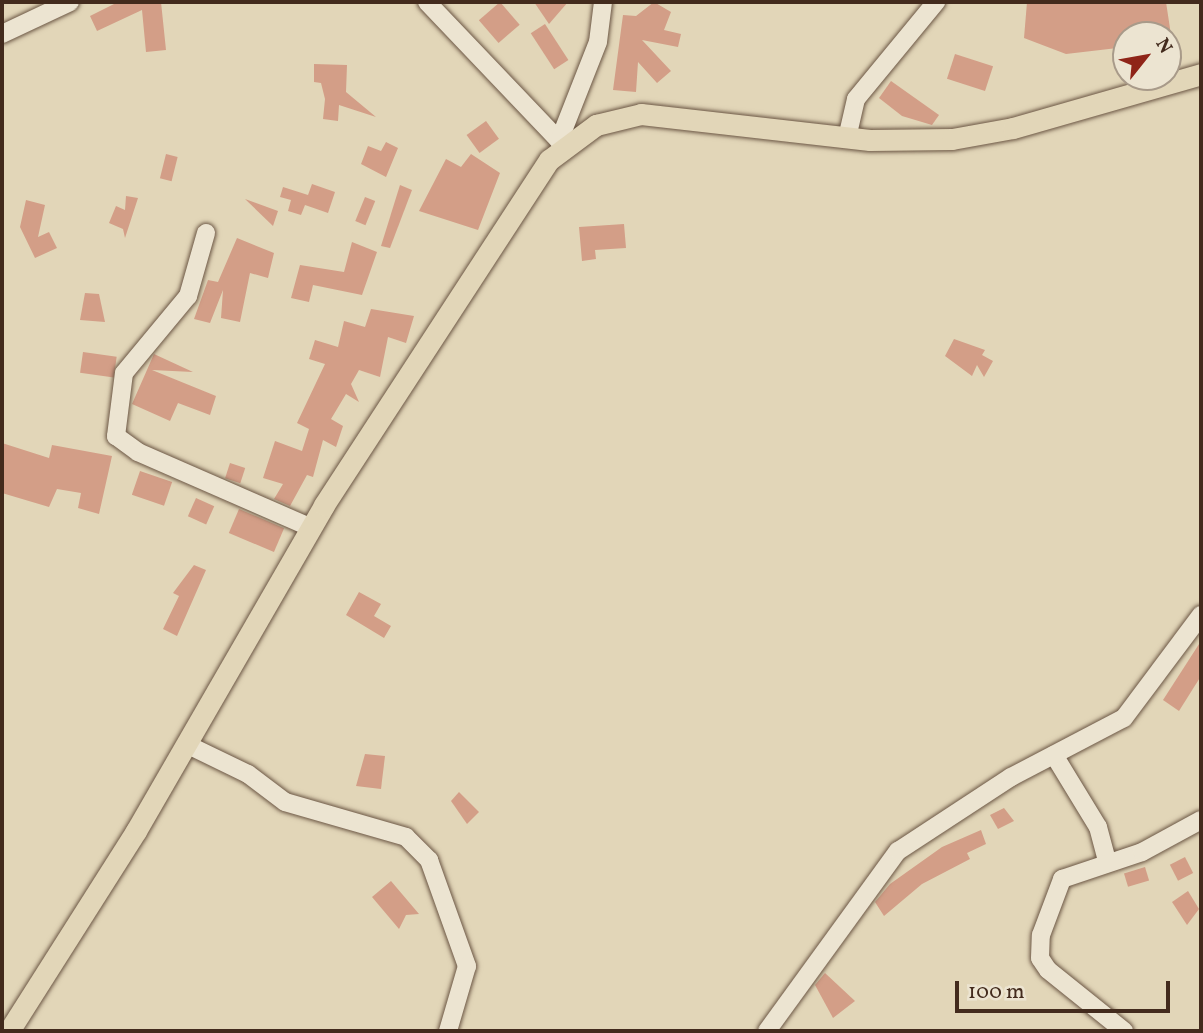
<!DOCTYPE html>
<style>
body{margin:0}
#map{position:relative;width:1203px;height:1033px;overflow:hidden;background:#e2d6b8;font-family:Vollkorn,serif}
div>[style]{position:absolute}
.building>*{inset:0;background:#d39e87;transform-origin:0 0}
.roads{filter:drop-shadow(0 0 2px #6b5644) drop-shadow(0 0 2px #6b5644)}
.minor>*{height:18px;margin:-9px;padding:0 9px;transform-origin:9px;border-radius:9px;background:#ece4d1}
.major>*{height:21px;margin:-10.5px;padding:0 10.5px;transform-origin:10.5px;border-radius:10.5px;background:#e2d6b8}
span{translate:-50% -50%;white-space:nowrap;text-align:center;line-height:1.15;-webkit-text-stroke:5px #ece4d1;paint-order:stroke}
.frame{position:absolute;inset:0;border:4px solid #432b1d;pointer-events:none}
.north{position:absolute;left:1112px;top:21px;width:70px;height:70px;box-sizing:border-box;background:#ece4d1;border:2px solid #a89a89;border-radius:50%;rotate:59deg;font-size:19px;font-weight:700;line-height:28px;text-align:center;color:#432b1d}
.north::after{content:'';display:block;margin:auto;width:24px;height:32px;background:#8f2418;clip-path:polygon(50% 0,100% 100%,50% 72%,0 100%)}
.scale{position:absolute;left:955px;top:981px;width:215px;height:32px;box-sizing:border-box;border:4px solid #432b1d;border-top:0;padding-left:9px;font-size:21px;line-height:24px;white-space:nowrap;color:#432b1d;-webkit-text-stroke:5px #ece4d1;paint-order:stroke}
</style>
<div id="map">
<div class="building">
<div style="clip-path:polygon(118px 2px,161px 2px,166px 50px,146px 52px,142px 10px,97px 31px,90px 16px)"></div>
<div style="left:500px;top:2px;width:30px;height:28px;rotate:49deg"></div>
<div style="clip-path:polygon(534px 2px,568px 2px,549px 24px)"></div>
<div style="clip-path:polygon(654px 2px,671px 12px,664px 30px,681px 34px,678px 47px,642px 40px,671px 71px,657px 83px,638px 62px,636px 92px,613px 90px,623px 15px,636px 16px)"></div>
<div style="clip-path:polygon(1027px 2px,1166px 2px,1171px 35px,1126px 35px,1126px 47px,1066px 54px,1024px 38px)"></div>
<div style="left:545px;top:24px;width:43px;height:17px;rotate:57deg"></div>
<div style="left:955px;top:54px;width:40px;height:26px;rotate:18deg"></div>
<div style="clip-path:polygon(314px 64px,347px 65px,346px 92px,376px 117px,339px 105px,338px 121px,323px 119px,325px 99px,321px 83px,314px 82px)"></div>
<div style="clip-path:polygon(891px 81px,939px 115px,932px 125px,902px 116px,879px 98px)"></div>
<div style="left:486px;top:121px;width:22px;height:24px;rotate:54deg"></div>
<div style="clip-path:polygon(386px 142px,398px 148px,386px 177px,361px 164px,368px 146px,381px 151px)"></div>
<div style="left:166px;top:154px;width:12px;height:25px;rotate:14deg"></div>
<div style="clip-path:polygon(471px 154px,500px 173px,478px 230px,419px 211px,446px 159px,461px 167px)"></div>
<div style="clip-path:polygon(312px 184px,335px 192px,328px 213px,305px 205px,301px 215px,288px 211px,291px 200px,280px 197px,283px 187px,308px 195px)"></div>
<div style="clip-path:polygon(400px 185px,412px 190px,390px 248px,381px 246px)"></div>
<div style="clip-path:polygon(126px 196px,138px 198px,125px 238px,123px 229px,109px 223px,116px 206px,125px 210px)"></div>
<div style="left:365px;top:197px;width:11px;height:26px;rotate:22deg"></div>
<div style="clip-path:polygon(245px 199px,278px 211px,273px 226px)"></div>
<div style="clip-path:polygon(26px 200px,45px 205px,38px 237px,49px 232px,57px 248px,35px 258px,20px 227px)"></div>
<div style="clip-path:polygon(624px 224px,626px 248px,595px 250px,596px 259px,582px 261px,579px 227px)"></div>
<div style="clip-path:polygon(237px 238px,274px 253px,268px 278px,250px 273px,240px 322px,221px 318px,223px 290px,210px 323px,194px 319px,208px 280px,218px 282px)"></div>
<div style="clip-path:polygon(352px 242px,377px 252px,362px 295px,313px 285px,309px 302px,291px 298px,300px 265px,344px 272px)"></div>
<div style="clip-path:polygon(85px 293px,99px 294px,105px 322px,80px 320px)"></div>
<div style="clip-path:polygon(371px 309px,414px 316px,406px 343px,388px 337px,380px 377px,359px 370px,351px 384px,359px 402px,346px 394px,331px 419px,343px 426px,336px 447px,323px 440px,313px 477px,307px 475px,290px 506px,274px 499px,283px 484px,263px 478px,275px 441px,302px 451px,309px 429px,297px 423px,325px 364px,309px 359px,315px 340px,338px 347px,344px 321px,365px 327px)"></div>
<div style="clip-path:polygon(954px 339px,985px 350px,982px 355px,993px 361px,984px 377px,977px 365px,972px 376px,945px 356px)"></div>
<div style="left:83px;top:352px;width:34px;height:21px;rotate:8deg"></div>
<div style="clip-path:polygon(154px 354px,193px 372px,152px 370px,216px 396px,210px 415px,178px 403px,170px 421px,132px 404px)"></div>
<div style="clip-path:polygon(2px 443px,49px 458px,52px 445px,112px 456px,99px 514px,78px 508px,81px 493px,57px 489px,49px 507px,2px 493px)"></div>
<div style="left:230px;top:463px;width:16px;height:16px;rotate:18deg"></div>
<div style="left:140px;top:471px;width:34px;height:25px;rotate:19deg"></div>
<div style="left:196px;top:498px;width:20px;height:20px;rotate:24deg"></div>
<div style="left:239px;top:509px;width:49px;height:26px;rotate:23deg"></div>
<div style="clip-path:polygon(194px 565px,206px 570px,177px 636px,163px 629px,179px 596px,173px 593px)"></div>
<div style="clip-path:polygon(359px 592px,381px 604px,374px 616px,391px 626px,384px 638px,346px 615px)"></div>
<div style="clip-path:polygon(1201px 641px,1201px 676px,1179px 711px,1163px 700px)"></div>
<div style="clip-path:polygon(365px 754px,385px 756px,381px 789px,356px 786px)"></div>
<div style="clip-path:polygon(459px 792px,479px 812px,467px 824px,451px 801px)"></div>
<div style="clip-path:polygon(1004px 808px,1014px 821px,998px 829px,990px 815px)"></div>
<div style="clip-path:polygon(981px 830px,986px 844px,967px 853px,970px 859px,922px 884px,884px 916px,875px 902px,890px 884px,942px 847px)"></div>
<div style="left:1185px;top:857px;width:18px;height:17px;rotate:63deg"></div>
<div style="left:1145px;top:867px;width:14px;height:22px;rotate:73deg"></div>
<div style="clip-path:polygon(391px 881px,419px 914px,406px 915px,399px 929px,372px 897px)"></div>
<div style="clip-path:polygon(1188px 891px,1199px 909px,1187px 925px,1172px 902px)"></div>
<div style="clip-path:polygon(825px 973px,855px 1001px,833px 1018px,815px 985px)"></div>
</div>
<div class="roads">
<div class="minor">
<div style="left:427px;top:2px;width:202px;rotate:46.4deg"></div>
<div style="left:2px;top:34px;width:75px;rotate:-25.2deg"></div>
<div style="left:847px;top:138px;width:40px;rotate:-77deg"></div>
<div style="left:856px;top:99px;width:126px;rotate:-50.5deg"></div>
<div style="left:559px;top:141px;width:106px;rotate:-68.5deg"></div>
<div style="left:598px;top:42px;width:40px;rotate:-82.9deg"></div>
<div style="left:206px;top:233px;width:66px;rotate:105.9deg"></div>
<div style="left:188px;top:296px;width:100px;rotate:129.7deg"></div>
<div style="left:124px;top:373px;width:64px;rotate:97.2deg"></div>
<div style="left:116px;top:436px;width:27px;rotate:36deg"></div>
<div style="left:138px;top:452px;width:190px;rotate:23.6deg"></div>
<div style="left:186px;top:744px;width:69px;rotate:25.8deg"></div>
<div style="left:248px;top:774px;width:46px;rotate:37.1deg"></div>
<div style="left:285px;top:802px;width:126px;rotate:16.1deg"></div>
<div style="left:406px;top:837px;width:33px;rotate:45deg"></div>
<div style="left:429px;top:860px;width:113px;rotate:70.3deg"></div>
<div style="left:467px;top:966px;width:68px;rotate:106.3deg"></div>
<div style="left:1054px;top:755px;width:84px;rotate:58.6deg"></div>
<div style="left:1098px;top:827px;width:35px;rotate:75deg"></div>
<div style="left:767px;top:1031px;width:223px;rotate:-54deg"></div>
<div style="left:898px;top:851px;width:135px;rotate:-33.2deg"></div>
<div style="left:1011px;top:777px;width:127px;rotate:-27.6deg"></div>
<div style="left:1124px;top:718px;width:129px;rotate:-53.2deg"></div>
<div style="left:1124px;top:1031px;width:97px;rotate:-141.2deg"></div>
<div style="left:1048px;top:970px;width:14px;rotate:-124deg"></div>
<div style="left:1040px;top:958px;width:23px;rotate:-88deg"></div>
<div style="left:1041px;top:935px;width:60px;rotate:-69.4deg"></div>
<div style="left:1062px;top:879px;width:84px;rotate:-18.6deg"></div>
<div style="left:1142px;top:852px;width:67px;rotate:-28.5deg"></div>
</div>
<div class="major">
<div style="left:9px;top:1031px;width:237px;rotate:-57.6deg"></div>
<div style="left:136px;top:831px;width:376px;rotate:-60deg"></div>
<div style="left:324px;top:505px;width:412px;rotate:-56.9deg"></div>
<div style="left:549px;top:160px;width:59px;rotate:-36.7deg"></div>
<div style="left:596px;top:125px;width:46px;rotate:-13.7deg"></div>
<div style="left:641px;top:114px;width:230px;rotate:6.5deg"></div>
<div style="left:870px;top:140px;width:82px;rotate:-0.7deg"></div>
<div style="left:952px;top:139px;width:62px;rotate:-10.2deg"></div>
<div style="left:1013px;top:128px;width:196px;rotate:-16deg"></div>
</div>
</div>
<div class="frame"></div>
<div class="north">N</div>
<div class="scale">100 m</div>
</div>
